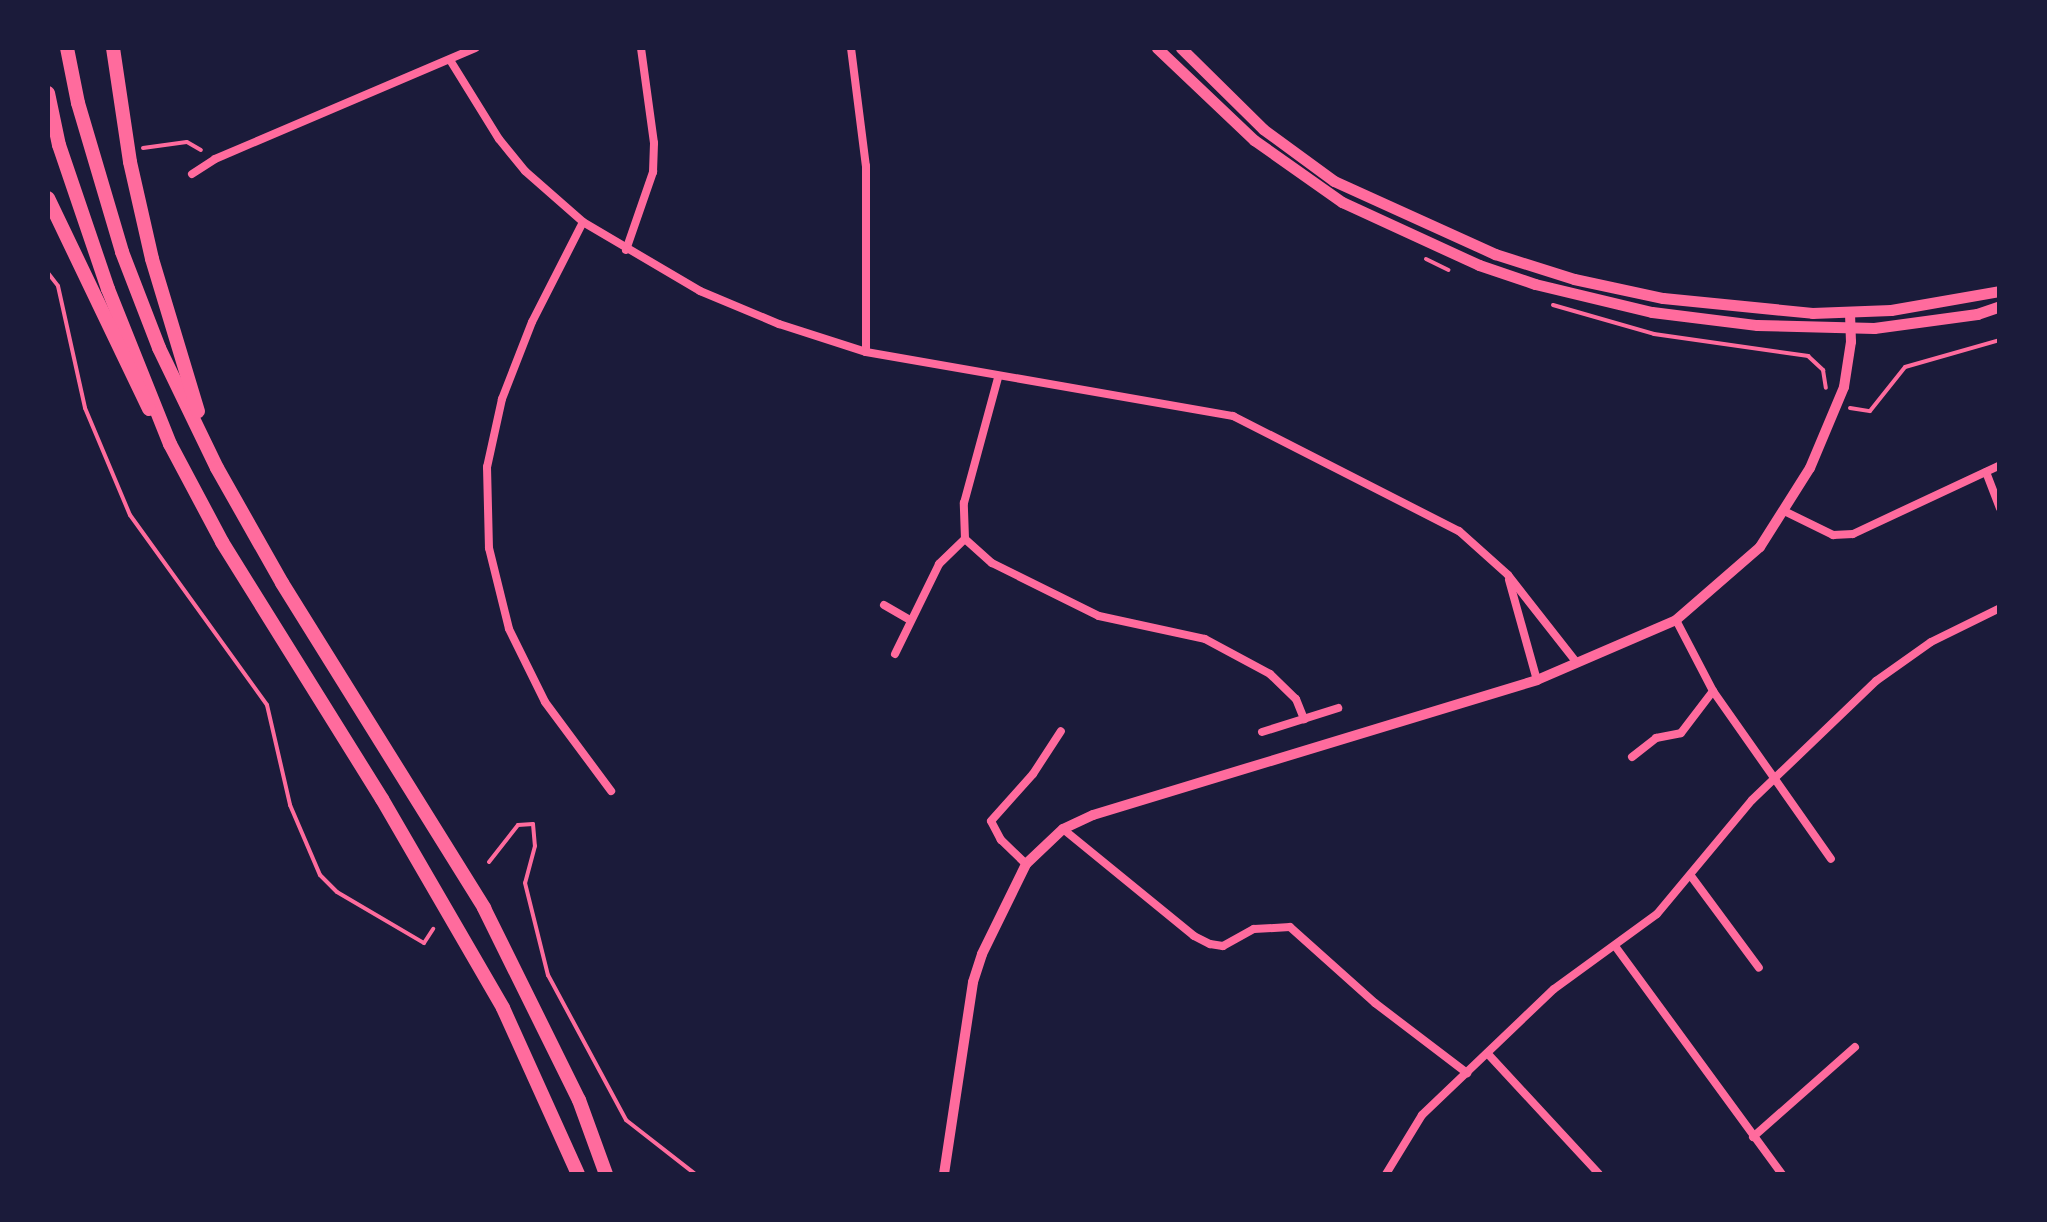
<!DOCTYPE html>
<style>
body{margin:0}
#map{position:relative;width:2047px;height:1222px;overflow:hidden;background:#1b1b3a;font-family:"Source Sans 3",sans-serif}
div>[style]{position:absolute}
.path>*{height:4px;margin:-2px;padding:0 2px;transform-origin:2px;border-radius:2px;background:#ff6b9d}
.minor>*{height:8px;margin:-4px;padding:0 4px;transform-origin:4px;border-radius:4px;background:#ff6b9d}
.tertiary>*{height:10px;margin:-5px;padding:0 5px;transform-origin:5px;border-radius:5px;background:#ff6b9d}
.secondary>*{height:11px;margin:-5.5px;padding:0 5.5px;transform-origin:5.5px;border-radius:5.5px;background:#ff6b9d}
.trunk>*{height:14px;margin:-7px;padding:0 7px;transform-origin:7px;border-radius:7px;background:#ff6b9d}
span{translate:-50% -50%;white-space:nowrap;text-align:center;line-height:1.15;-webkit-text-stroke:10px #1b1b3a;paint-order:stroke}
.frame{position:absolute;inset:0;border:50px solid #1b1b3a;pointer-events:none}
</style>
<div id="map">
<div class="path">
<div style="left:143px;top:148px;width:44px;rotate:-7.8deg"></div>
<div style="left:187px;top:142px;width:16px;rotate:30deg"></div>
<div style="left:1426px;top:259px;width:25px;rotate:26deg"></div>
<div style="left:48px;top:273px;width:16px;rotate:52deg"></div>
<div style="left:58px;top:286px;width:125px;rotate:77.5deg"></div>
<div style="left:85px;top:408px;width:116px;rotate:67.2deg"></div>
<div style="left:130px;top:515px;width:234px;rotate:54.2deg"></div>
<div style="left:267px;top:705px;width:103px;rotate:77deg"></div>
<div style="left:290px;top:805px;width:76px;rotate:66.8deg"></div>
<div style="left:320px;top:875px;width:24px;rotate:45deg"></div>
<div style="left:337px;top:892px;width:101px;rotate:30.4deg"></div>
<div style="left:424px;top:943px;width:17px;rotate:-57deg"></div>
<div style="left:1553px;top:305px;width:105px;rotate:16deg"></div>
<div style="left:1654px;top:334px;width:156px;rotate:8.1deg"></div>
<div style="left:1808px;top:356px;width:21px;rotate:43deg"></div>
<div style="left:1823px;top:370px;width:18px;rotate:81deg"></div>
<div style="left:1850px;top:408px;width:20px;rotate:9deg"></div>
<div style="left:1870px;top:411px;width:56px;rotate:-51.5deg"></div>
<div style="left:1905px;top:367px;width:99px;rotate:-15.9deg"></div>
<div style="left:489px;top:862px;width:47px;rotate:-51.9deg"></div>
<div style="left:518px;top:825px;width:15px;rotate:-4deg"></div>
<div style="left:533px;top:824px;width:22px;rotate:85deg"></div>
<div style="left:535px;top:846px;width:38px;rotate:105deg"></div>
<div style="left:525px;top:883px;width:95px;rotate:76deg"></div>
<div style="left:548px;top:975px;width:165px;rotate:61.7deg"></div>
<div style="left:626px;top:1120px;width:88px;rotate:38deg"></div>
</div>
<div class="minor">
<div style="left:851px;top:48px;width:119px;rotate:82.8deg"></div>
<div style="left:866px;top:166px;width:186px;rotate:90deg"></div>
<div style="left:450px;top:60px;width:93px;rotate:58.2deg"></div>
<div style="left:499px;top:139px;width:41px;rotate:50.9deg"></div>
<div style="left:525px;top:171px;width:77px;rotate:41.3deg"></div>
<div style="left:583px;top:222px;width:136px;rotate:30.5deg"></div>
<div style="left:700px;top:291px;width:86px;rotate:22.7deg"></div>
<div style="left:779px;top:324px;width:91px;rotate:17.8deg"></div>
<div style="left:866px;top:352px;width:373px;rotate:9.9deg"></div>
<div style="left:1233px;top:416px;width:254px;rotate:27deg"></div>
<div style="left:1459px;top:531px;width:66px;rotate:41.9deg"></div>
<div style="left:1508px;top:575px;width:112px;rotate:51.9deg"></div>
<div style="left:192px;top:174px;width:27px;rotate:-33deg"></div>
<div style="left:215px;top:159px;width:283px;rotate:-23.1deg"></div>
<div style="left:583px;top:222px;width:112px;rotate:117deg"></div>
<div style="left:532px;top:322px;width:83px;rotate:111.3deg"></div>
<div style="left:502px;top:399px;width:70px;rotate:102.4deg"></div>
<div style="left:487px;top:467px;width:81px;rotate:88.6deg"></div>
<div style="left:489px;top:548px;width:83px;rotate:76.1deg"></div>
<div style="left:509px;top:629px;width:81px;rotate:63.7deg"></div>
<div style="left:545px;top:702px;width:111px;rotate:53.4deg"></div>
<div style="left:626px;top:250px;width:83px;rotate:-70.9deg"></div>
<div style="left:653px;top:172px;width:29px;rotate:-88deg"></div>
<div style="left:654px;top:143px;width:96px;rotate:-97.8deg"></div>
<div style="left:1986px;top:472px;width:39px;rotate:69deg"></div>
<div style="left:1784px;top:511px;width:55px;rotate:26.1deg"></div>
<div style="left:1833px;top:535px;width:20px;rotate:-3deg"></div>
<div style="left:1853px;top:534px;width:162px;rotate:-25.1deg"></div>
<div style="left:965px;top:539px;width:36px;rotate:42deg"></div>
<div style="left:992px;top:563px;width:119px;rotate:26.4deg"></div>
<div style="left:1099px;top:616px;width:108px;rotate:12.2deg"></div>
<div style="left:1205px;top:639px;width:74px;rotate:28.3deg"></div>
<div style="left:1270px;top:674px;width:36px;rotate:44deg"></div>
<div style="left:1296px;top:699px;width:22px;rotate:68deg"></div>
<div style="left:1509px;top:580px;width:104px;rotate:74.4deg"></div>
<div style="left:884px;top:605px;width:30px;rotate:30deg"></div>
<div style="left:1676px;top:620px;width:80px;rotate:62.5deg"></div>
<div style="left:1713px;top:691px;width:205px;rotate:54.9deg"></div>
<div style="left:895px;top:654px;width:100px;rotate:-63.9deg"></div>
<div style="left:939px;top:564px;width:36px;rotate:-44deg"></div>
<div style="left:965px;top:539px;width:36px;rotate:-92deg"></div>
<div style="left:964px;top:503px;width:130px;rotate:-74.8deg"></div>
<div style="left:1262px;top:732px;width:80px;rotate:-17.5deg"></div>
<div style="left:1632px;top:757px;width:31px;rotate:-38deg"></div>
<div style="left:1656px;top:738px;width:25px;rotate:-11deg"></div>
<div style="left:1681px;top:733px;width:53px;rotate:-52.7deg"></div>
<div style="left:1063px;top:829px;width:169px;rotate:39.2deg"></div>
<div style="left:1194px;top:936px;width:18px;rotate:27deg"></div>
<div style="left:1210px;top:944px;width:13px;rotate:9deg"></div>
<div style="left:1223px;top:946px;width:35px;rotate:-29deg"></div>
<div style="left:1254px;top:929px;width:36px;rotate:-3deg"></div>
<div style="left:1290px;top:927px;width:114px;rotate:41.8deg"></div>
<div style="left:1375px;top:1003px;width:116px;rotate:37.3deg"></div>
<div style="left:1026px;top:864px;width:35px;rotate:-136deg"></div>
<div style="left:1001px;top:840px;width:21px;rotate:-118deg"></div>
<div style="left:991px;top:821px;width:63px;rotate:-48.2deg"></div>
<div style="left:1033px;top:774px;width:51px;rotate:-56.9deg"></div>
<div style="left:1691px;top:876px;width:114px;rotate:53.5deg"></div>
<div style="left:1615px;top:946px;width:283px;rotate:53.8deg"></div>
<div style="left:1488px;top:1054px;width:163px;rotate:47.2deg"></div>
<div style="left:1753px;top:1137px;width:136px;rotate:-41.4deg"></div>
<div style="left:1386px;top:1174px;width:69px;rotate:-58.6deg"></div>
<div style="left:1422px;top:1115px;width:182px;rotate:-43.7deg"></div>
<div style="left:1554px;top:989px;width:127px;rotate:-36.1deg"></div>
<div style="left:1657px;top:914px;width:148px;rotate:-50.2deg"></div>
<div style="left:1752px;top:800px;width:172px;rotate:-43.8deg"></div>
<div style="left:1876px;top:681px;width:67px;rotate:-35.3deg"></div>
<div style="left:1931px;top:642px;width:77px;rotate:-26.2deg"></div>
</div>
<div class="tertiary">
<div style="left:944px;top:1174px;width:194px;rotate:-81.4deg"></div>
<div style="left:973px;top:982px;width:29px;rotate:-72deg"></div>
<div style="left:982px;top:954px;width:100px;rotate:-63.9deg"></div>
<div style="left:1026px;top:864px;width:51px;rotate:-43.4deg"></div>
<div style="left:1063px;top:829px;width:33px;rotate:-25deg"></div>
<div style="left:1093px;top:815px;width:464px;rotate:-16.9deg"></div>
<div style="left:1537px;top:680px;width:151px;rotate:-23.3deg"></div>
<div style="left:1676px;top:620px;width:111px;rotate:-41deg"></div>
<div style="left:1760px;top:547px;width:93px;rotate:-57.7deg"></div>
<div style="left:1810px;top:468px;width:88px;rotate:-67.2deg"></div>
<div style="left:1844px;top:387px;width:46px;rotate:-81.2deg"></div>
<div style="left:1851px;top:342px;width:29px;rotate:-92deg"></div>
</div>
<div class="secondary">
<div style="left:1157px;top:48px;width:134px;rotate:43.5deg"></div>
<div style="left:1254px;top:140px;width:108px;rotate:35.2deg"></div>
<div style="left:1342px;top:202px;width:151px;rotate:24.7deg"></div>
<div style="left:1479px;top:265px;width:59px;rotate:18.7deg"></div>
<div style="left:1535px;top:284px;width:120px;rotate:13.5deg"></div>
<div style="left:1652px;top:312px;width:106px;rotate:7.1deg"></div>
<div style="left:1757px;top:325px;width:117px;rotate:1.5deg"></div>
<div style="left:1874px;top:328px;width:104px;rotate:-7.7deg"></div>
<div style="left:1977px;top:314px;width:24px;rotate:-19deg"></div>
<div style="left:1181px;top:48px;width:115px;rotate:44.6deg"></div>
<div style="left:1263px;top:129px;width:88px;rotate:36.2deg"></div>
<div style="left:1334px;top:181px;width:177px;rotate:24.4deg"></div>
<div style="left:1495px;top:254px;width:83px;rotate:17.6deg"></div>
<div style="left:1574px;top:279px;width:91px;rotate:12.1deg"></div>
<div style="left:1663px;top:298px;width:150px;rotate:5.7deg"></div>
<div style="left:1812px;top:313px;width:79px;rotate:-2.2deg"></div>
<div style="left:1891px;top:310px;width:111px;rotate:-9.9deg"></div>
</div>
<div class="trunk">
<div style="left:67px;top:48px;width:56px;rotate:78.7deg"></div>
<div style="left:78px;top:103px;width:155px;rotate:73.5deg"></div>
<div style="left:122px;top:252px;width:103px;rotate:68.9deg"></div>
<div style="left:159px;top:348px;width:133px;rotate:64.2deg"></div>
<div style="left:217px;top:468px;width:132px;rotate:60.5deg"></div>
<div style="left:282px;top:583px;width:383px;rotate:58.1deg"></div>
<div style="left:484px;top:908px;width:214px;rotate:63.7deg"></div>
<div style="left:579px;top:1100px;width:79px;rotate:70deg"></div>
<div style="left:113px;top:48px;width:115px;rotate:81.5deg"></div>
<div style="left:130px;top:162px;width:99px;rotate:77.2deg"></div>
<div style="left:152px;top:259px;width:159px;rotate:73.2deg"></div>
<div style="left:48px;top:93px;width:53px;rotate:78.1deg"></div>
<div style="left:59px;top:145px;width:152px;rotate:71.2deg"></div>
<div style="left:108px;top:289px;width:167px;rotate:68.2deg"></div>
<div style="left:170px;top:444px;width:111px;rotate:62deg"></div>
<div style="left:222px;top:542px;width:303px;rotate:58.1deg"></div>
<div style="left:382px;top:799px;width:241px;rotate:59.9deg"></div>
<div style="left:503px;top:1008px;width:182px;rotate:65.7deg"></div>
<div style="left:48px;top:198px;width:234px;rotate:64.4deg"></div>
</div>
<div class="frame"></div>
</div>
